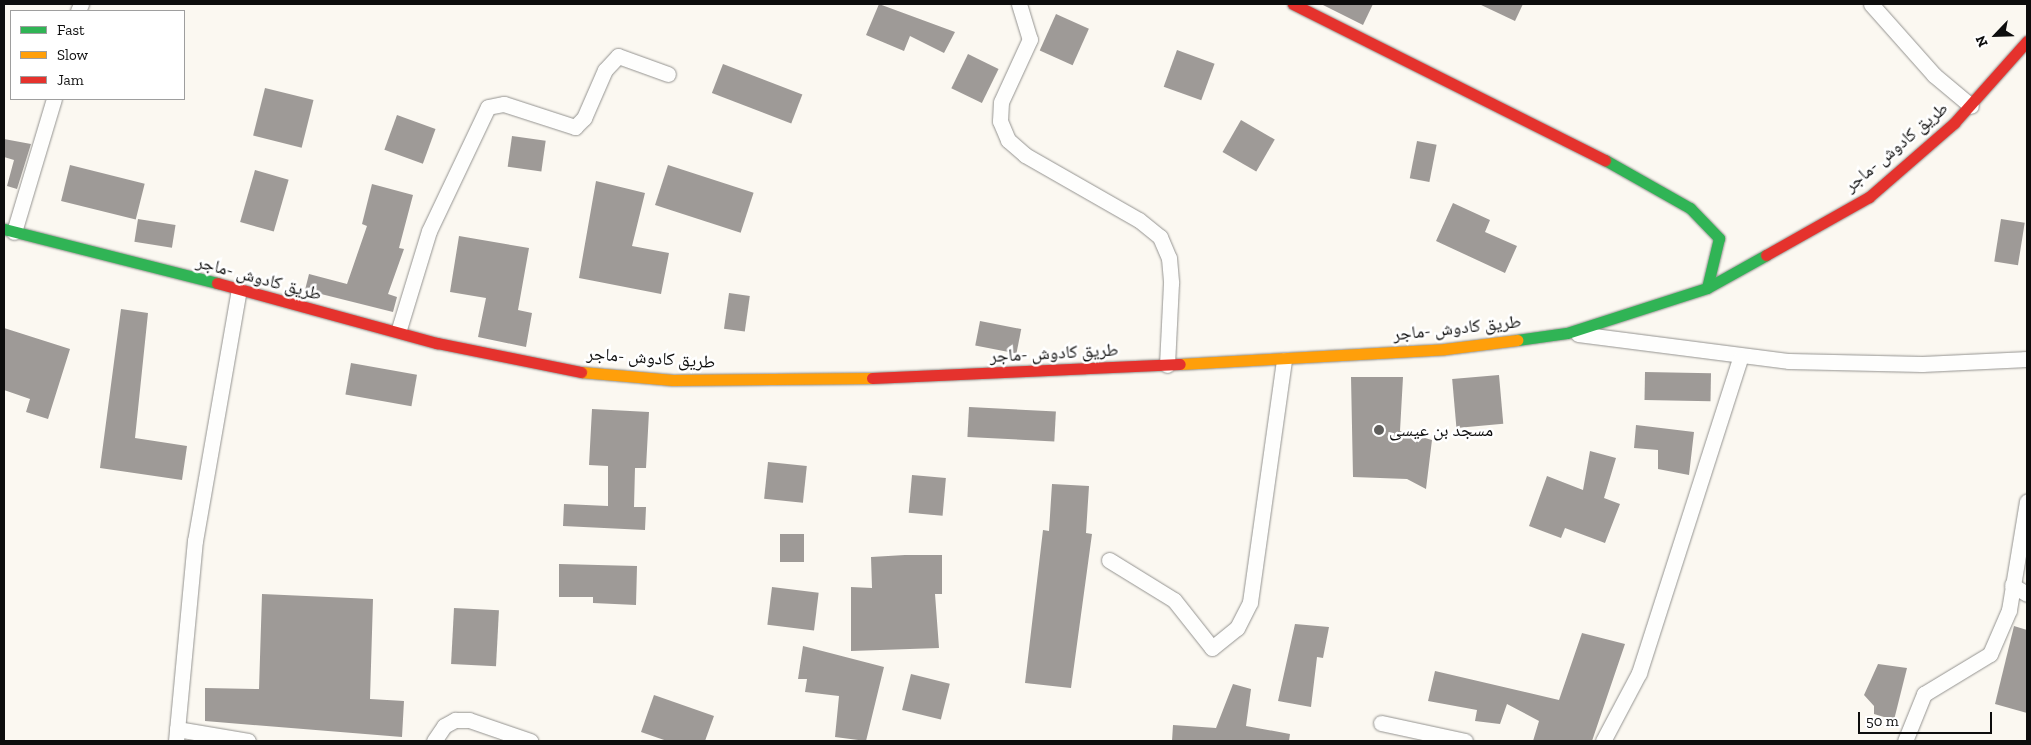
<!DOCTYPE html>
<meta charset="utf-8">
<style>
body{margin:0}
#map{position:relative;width:2031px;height:745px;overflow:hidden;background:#fbf8f1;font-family:"Zilla Slab","Noto Naskh Arabic",serif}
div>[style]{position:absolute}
.building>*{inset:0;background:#9e9a97;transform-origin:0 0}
.roads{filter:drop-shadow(0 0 1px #949390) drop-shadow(0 0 1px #949390)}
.street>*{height:15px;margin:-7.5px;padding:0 7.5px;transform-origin:7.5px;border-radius:7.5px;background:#fefefd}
.fast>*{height:11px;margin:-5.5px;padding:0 5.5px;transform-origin:5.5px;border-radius:5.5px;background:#30b455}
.slow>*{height:11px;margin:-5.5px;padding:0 5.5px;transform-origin:5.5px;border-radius:5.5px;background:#ff9f0a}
.jam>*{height:11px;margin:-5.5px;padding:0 5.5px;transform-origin:5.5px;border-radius:5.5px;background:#e5322d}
.dots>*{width:14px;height:14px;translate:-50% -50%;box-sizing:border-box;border:2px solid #fff;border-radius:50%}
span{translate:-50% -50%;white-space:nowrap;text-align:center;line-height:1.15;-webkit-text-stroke:5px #fff;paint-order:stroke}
.street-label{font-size:18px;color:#0d0d0d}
.poi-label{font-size:18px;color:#0d0d0d}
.left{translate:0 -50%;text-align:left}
.frame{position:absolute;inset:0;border:5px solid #0d0d0d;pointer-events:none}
.legend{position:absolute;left:10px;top:10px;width:175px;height:90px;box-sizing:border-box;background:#fff;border:1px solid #9e9e9e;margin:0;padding:6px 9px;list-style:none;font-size:15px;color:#0d0d0d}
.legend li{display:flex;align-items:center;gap:10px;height:25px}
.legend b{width:25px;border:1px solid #9e9e9e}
.north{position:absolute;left:1971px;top:10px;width:50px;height:50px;-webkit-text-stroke:4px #fff;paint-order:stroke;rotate:246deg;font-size:14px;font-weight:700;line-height:20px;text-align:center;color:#0d0d0d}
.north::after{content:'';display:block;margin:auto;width:18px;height:22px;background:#0d0d0d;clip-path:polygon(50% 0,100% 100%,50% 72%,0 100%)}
.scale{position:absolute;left:1858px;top:712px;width:134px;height:22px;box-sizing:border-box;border:2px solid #0d0d0d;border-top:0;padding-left:6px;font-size:15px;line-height:18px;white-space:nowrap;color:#0d0d0d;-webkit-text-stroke:4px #fff;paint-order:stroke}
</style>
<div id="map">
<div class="building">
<div style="clip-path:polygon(879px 4px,955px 32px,944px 53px,910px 36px,904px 51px,866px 35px)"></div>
<div style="clip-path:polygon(1321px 4px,1373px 4px,1363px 25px)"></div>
<div style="clip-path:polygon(1479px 4px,1523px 4px,1515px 21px)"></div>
<div style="left:1056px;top:14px;width:36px;height:40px;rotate:24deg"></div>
<div style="left:1177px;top:50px;width:40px;height:39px;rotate:20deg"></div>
<div style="left:968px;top:54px;width:34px;height:38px;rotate:26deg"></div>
<div style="left:723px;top:64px;width:85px;height:31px;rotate:21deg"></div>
<div style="left:265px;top:88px;width:50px;height:49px;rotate:14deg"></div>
<div style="left:397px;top:115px;width:41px;height:37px;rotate:20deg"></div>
<div style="left:1241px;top:120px;width:39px;height:37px;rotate:30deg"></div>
<div style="left:512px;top:136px;width:34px;height:31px;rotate:8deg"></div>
<div style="clip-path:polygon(4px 139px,31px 144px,17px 189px,7px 186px,14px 160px,4px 157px)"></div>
<div style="left:1417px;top:141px;width:20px;height:38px;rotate:11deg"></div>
<div style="left:70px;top:165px;width:77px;height:37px;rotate:14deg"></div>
<div style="left:668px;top:165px;width:90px;height:42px;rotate:18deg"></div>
<div style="left:255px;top:170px;width:35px;height:54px;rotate:16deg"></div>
<div style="clip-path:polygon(596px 181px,645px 193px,632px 246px,669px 253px,661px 294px,579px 278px)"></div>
<div style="clip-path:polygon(372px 184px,413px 195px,399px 248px,404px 249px,388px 294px,397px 297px,393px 312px,305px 290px,309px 274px,347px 284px,367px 226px,362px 224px)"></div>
<div style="clip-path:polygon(1453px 203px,1490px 220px,1485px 232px,1517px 246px,1505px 273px,1436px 241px)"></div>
<div style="left:138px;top:219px;width:38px;height:23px;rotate:9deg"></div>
<div style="left:2001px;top:219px;width:24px;height:43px;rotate:9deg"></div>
<div style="clip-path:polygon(459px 236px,529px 248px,518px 310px,532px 313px,526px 347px,478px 337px,486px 298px,450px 292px)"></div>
<div style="left:729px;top:293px;width:21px;height:36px;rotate:8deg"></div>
<div style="clip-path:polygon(121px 309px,148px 313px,135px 438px,187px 446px,182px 480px,100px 468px)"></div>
<div style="left:980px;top:321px;width:42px;height:25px;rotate:11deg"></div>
<div style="clip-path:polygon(4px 328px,70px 349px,48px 419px,26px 412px,30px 399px,4px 390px)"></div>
<div style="left:351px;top:363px;width:67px;height:32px;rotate:10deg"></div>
<div style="left:1645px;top:372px;width:66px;height:28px;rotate:1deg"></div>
<div style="left:1499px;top:375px;width:49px;height:47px;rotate:85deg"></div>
<div style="clip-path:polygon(1351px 377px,1403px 377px,1400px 431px,1432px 440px,1426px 489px,1407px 479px,1353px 477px)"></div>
<div style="left:969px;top:407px;width:87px;height:30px;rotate:3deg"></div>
<div style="clip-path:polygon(592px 409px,649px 412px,646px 468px,635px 468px,634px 507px,646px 507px,645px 530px,563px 526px,564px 504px,608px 506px,608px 466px,589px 465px)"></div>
<div style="clip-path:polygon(1636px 425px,1694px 432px,1689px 475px,1658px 469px,1658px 450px,1634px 448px)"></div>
<div style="clip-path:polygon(1590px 451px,1616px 458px,1604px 498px,1620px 504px,1605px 543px,1565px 528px,1561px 538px,1529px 526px,1547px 476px,1583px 490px)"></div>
<div style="left:768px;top:462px;width:39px;height:37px;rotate:6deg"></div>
<div style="left:912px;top:475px;width:34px;height:38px;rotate:5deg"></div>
<div style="clip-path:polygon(1052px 484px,1089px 486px,1086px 533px,1092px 534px,1071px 688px,1025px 683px,1043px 530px,1049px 531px)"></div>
<div style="left:804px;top:534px;width:28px;height:24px;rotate:90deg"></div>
<div style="clip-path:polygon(905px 555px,942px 555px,942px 594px,935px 594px,939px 648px,851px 651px,851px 587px,872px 588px,871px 557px)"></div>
<div style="clip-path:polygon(559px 564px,637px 566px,636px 605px,593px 603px,593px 597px,559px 597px)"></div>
<div style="left:772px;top:587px;width:47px;height:38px;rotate:7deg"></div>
<div style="clip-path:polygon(262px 594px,373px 599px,370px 699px,404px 701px,402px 737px,205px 721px,205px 688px,259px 689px)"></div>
<div style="left:454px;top:608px;width:45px;height:56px;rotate:3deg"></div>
<div style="clip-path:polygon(1295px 624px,1329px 627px,1323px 658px,1317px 657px,1311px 707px,1278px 701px)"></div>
<div style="clip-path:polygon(2014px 626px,2027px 630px,2027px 713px,1995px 704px)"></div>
<div style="clip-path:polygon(1582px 633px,1625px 644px,1592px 741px,1533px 741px,1539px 721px,1507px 704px,1500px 724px,1475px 721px,1477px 710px,1428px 701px,1435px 671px,1559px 700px)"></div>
<div style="clip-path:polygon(803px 646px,884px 667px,866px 741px,835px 737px,839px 696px,805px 692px,807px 679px,798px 679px)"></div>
<div style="clip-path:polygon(1878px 664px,1907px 668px,1894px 720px,1874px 714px,1874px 706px,1864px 695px)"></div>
<div style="left:911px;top:674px;width:40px;height:37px;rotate:14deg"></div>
<div style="clip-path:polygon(1233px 684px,1251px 689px,1246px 726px,1290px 734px,1289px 741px,1172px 741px,1173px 725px,1216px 728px)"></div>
<div style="clip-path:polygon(654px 695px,714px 716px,705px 741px,667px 741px,641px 732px)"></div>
</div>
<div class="roads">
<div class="street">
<div style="left:1019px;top:4px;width:37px;rotate:73deg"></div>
<div style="left:1030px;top:39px;width:69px;rotate:114.7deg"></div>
<div style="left:1001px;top:102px;width:19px;rotate:93deg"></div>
<div style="left:1000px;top:121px;width:21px;rotate:67deg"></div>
<div style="left:1008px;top:140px;width:23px;rotate:41deg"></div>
<div style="left:1025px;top:155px;width:131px;rotate:29.7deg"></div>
<div style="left:1139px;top:220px;width:27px;rotate:39deg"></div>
<div style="left:1160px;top:237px;width:23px;rotate:67deg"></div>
<div style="left:1169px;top:258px;width:25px;rotate:85deg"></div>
<div style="left:1171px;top:283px;width:82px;rotate:92.8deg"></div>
<div style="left:1871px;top:4px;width:95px;rotate:48.4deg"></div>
<div style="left:1934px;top:75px;width:48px;rotate:40deg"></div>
<div style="left:78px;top:11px;width:8px;rotate:-67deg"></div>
<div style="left:14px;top:232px;width:139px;rotate:-73.3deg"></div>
<div style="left:399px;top:329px;width:102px;rotate:-73deg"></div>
<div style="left:429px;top:231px;width:137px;rotate:-64.6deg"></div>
<div style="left:488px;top:107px;width:16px;rotate:-11deg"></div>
<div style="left:504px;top:104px;width:75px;rotate:17.9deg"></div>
<div style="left:575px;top:127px;width:13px;rotate:-45deg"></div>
<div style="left:584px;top:118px;width:52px;rotate:-66.4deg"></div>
<div style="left:605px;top:70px;width:19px;rotate:-47deg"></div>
<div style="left:618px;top:56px;width:53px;rotate:19.8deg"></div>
<div style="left:1578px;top:334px;width:213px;rotate:7.3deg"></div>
<div style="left:1789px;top:361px;width:133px;rotate:1.3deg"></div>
<div style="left:1922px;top:364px;width:105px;rotate:-2.7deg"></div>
<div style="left:1109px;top:560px;width:76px;rotate:31.6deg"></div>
<div style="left:1174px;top:600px;width:61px;rotate:51.6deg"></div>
<div style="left:1212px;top:648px;width:32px;rotate:-39deg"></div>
<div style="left:1237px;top:628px;width:29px;rotate:-63deg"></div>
<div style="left:1250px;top:602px;width:244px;rotate:-82deg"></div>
<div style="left:2012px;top:585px;width:17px;rotate:31deg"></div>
<div style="left:1381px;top:723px;width:86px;rotate:12.1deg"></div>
<div style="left:177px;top:729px;width:72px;rotate:9.6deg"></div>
<div style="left:176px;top:741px;width:201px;rotate:-84.6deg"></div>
<div style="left:195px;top:541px;width:255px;rotate:-80.1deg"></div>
<div style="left:434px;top:741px;width:18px;rotate:-56deg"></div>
<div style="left:444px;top:726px;width:13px;rotate:-29deg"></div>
<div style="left:455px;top:720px;width:14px"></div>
<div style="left:469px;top:720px;width:65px;rotate:19deg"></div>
<div style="left:1603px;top:741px;width:77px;rotate:-62.1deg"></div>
<div style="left:1639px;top:673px;width:331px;rotate:-72.2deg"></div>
<div style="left:1905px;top:741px;width:51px;rotate:-68deg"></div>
<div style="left:1924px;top:694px;width:77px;rotate:-31.2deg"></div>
<div style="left:1990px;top:654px;width:48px;rotate:-66.6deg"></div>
<div style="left:2009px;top:610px;width:110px;rotate:-80.6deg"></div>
</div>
<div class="fast">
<div style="left:1605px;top:160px;width:98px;rotate:29.5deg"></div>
<div style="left:1690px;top:208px;width:42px;rotate:46deg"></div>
<div style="left:1719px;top:238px;width:51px;rotate:103.5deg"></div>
<div style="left:4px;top:229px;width:220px;rotate:14.2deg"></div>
<div style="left:1517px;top:340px;width:50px;rotate:-8deg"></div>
<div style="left:1567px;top:333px;width:147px;rotate:-17.8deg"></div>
<div style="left:1707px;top:288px;width:68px;rotate:-29.2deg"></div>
</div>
<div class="slow">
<div style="left:1180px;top:364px;width:265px;rotate:-3.2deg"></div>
<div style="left:1445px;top:349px;width:73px;rotate:-7.1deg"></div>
<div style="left:581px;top:372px;width:92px;rotate:5deg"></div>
<div style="left:673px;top:380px;width:199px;rotate:-0.6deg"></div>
</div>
<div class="jam">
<div style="left:1293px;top:4px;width:349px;rotate:26.6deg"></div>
<div style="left:1766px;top:255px;width:118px;rotate:-29.4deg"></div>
<div style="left:1869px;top:197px;width:113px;rotate:-41deg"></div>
<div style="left:1954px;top:123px;width:110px;rotate:-48.3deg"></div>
<div style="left:217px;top:283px;width:228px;rotate:15.3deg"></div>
<div style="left:437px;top:343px;width:147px;rotate:11.4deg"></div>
<div style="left:872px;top:378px;width:308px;rotate:-2.6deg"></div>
</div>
</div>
<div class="dots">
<div style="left:1379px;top:430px;background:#605f5d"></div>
</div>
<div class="street-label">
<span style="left:1896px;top:147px;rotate:-40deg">طريق كادوش -ماجر</span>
<span style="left:259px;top:278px;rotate:15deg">طريق كادوش -ماجر</span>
<span style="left:1457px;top:328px;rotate:-6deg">طريق كادوش -ماجر</span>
<span style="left:1054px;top:353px;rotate:-3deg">طريق كادوش -ماجر</span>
<span style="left:651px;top:358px;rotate:4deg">طريق كادوش -ماجر</span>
</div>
<div class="poi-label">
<span class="left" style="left:1389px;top:430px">مسجد بن عيسى</span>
</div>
<div class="frame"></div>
<ul class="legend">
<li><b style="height:6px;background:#30b455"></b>Fast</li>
<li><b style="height:6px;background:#ff9f0a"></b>Slow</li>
<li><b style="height:6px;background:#e5322d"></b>Jam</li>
</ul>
<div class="north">N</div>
<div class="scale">50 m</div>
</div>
